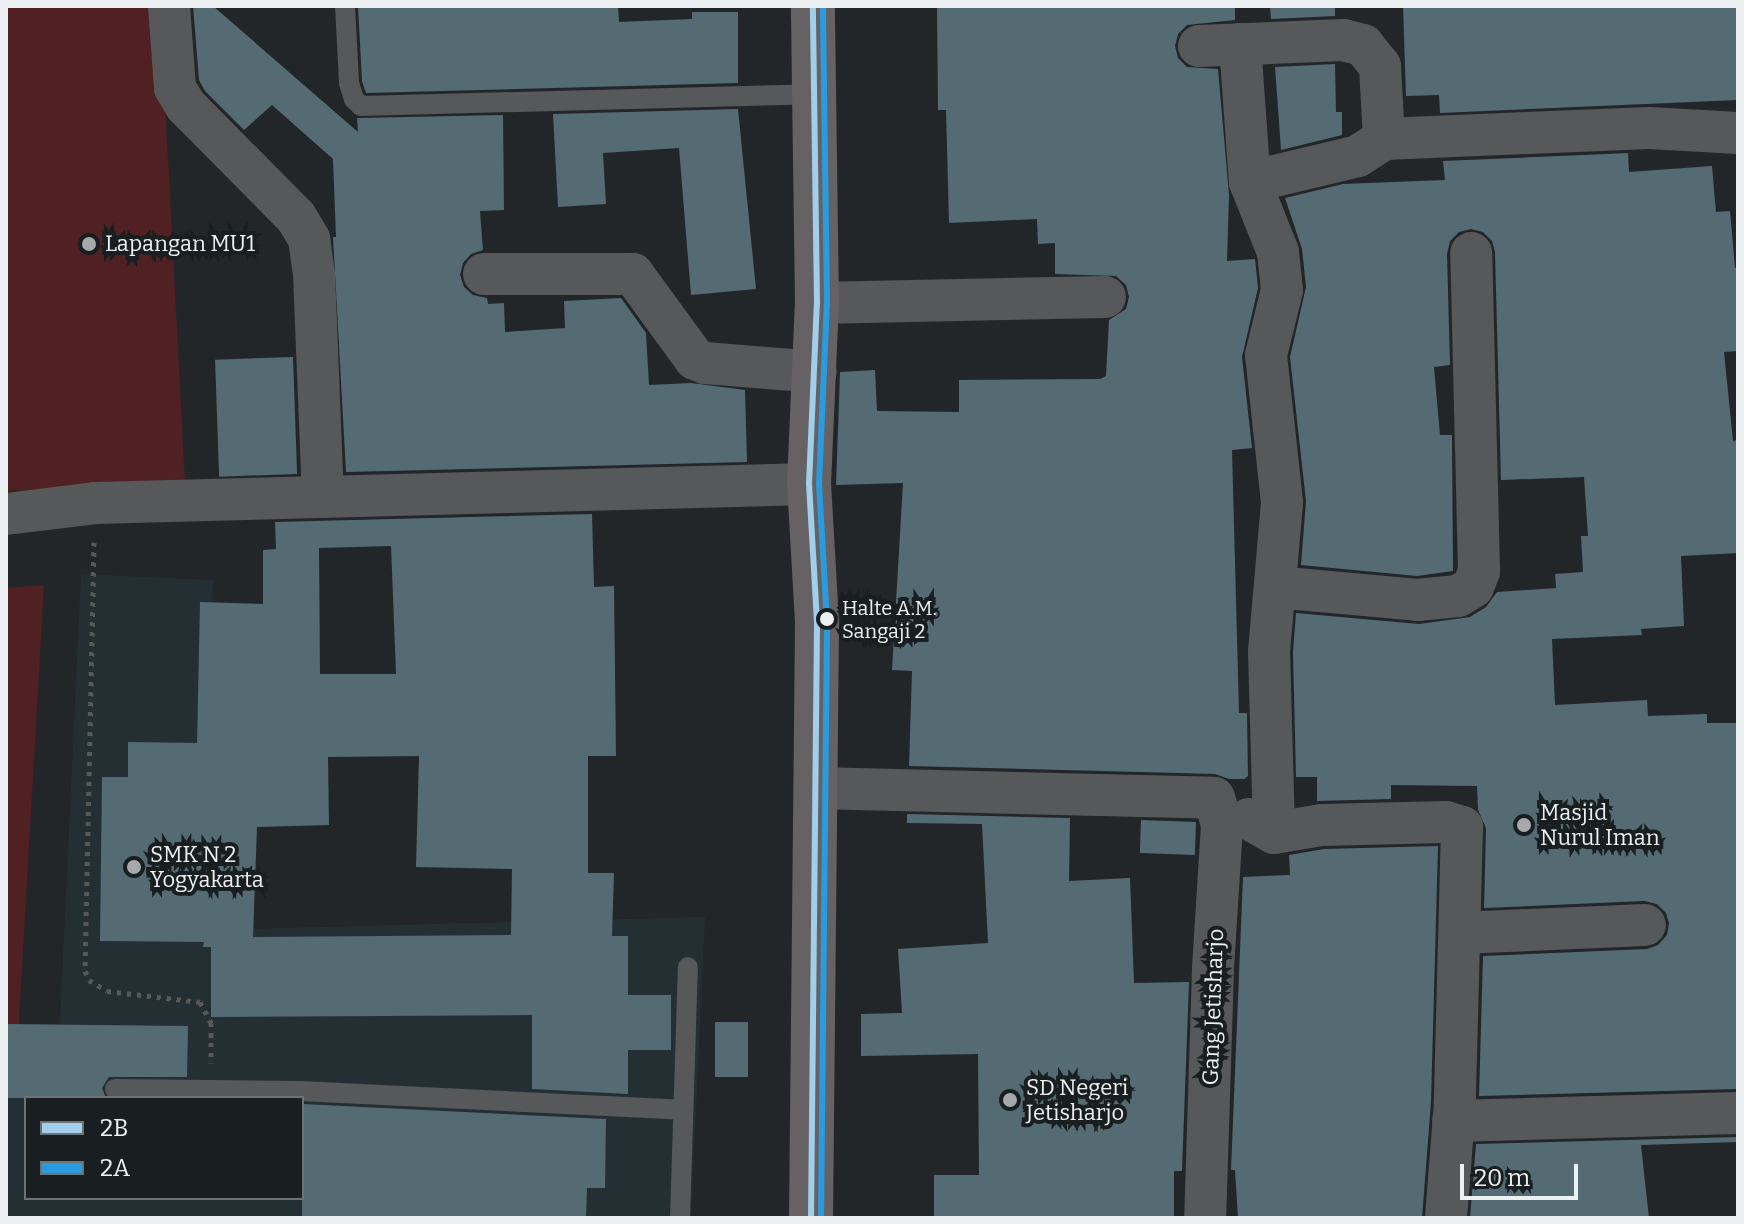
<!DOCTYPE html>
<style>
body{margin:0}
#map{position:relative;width:1744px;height:1224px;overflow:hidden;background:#232628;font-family:Bitter,serif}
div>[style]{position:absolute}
.built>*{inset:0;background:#242f33}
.green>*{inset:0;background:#502023}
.building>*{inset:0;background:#546b73;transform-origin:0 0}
.path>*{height:5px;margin-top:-2.5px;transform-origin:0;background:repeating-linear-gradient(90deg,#575959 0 4px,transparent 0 10px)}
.service>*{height:20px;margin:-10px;padding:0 10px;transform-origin:10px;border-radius:10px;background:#565859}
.minor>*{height:42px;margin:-21px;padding:0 21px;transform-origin:21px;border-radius:21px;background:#565859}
.primary>*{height:44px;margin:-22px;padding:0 22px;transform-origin:22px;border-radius:22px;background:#666162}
.bus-1>*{height:6px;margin:-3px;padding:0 3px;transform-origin:3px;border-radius:3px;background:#a1cfeb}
.bus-2>*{height:6px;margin:-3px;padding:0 3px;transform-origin:3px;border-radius:3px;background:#299ce0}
.dots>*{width:22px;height:22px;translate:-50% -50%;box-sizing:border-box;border:4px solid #191e20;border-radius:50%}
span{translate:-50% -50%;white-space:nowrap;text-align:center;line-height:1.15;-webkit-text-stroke:8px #191e20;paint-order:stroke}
.bus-label{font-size:20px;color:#ecf0f1}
.left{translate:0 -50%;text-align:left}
.poi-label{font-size:22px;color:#ecf0f1}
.street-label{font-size:22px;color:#ecf0f1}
.frame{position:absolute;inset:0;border:8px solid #ecf0f1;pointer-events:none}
.legend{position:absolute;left:24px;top:1096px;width:280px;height:104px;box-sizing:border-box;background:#191e20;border:2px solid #6d7274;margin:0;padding:10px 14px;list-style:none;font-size:24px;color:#ecf0f1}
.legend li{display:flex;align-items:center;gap:16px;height:40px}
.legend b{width:40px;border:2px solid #6d7274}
.scale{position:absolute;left:1460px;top:1164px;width:118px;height:36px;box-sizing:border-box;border:4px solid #ecf0f1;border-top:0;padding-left:10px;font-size:24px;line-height:28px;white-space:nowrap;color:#ecf0f1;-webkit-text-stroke:6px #191e20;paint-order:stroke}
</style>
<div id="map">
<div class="built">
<div style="clip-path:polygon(evenodd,81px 574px,213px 580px,201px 817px,201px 930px,705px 917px,691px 1218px,6px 1218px,6px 1063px,58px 1065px,81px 574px,26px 1098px,302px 1098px,302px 1198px,26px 1198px,26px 1098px)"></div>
</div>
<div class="green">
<div style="clip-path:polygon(6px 6px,160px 6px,185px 482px,6px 491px)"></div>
<div style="clip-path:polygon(44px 585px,18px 1037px,6px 1037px,6px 588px)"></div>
</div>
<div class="building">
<div style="clip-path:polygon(193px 6px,213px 6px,358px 132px,357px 118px,503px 115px,504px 210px,480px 211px,483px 250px,471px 254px,463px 263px,460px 275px,464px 287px,473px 295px,487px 298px,488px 304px,504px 303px,505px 332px,565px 328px,564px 301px,621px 298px,646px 333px,649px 385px,691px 383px,745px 390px,747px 462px,346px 472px,333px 237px,336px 237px,333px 159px,272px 105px,244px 130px,205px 91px,199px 80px)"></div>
<div style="clip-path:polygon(358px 6px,618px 6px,619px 22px,692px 19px,692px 12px,738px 12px,738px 83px,366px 93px,362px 81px)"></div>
<div style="clip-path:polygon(937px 6px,1235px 6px,1235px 20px,1187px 25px,1178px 34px,1175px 46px,1178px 58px,1187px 67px,1218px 69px,1229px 195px,1227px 261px,1255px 259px,1258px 288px,1242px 357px,1252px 448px,1232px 450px,1239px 713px,1247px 713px,1248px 776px,1244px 779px,1229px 779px,1215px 774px,909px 766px,912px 671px,892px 670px,903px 483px,836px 485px,840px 372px,875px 370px,877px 411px,959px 412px,959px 380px,1100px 379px,1106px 376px,1109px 320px,1126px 309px,1129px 297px,1126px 285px,1116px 276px,1055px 274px,1055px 243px,1038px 244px,1037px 219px,949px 223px,946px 110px,938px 110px)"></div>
<div style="clip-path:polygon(1270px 6px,1335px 6px,1335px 16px,1271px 19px)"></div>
<div style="clip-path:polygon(1403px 6px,1738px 6px,1738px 100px,1440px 113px,1439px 95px,1406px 96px)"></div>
<div style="clip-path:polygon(1335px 64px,1336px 112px,1342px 112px,1342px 135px,1281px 150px,1275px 67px)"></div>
<div style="clip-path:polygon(738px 109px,756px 289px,691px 295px,679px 148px,603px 153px,606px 204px,558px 207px,553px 114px)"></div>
<div style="clip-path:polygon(1628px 153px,1629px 172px,1712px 166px,1716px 212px,1730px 211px,1735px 268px,1738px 268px,1738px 351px,1724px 352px,1733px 441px,1738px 440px,1738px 553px,1681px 556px,1684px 626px,1641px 629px,1642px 635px,1552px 639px,1555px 705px,1647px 700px,1648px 716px,1707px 714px,1707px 723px,1738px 723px,1738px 1089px,1479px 1096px,1483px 956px,1647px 949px,1658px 945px,1667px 935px,1669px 923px,1666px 913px,1657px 904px,1644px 901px,1484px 908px,1486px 828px,1478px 810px,1477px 786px,1391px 785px,1391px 799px,1317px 801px,1317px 777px,1296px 777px,1293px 652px,1296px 613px,1419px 624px,1470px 617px,1486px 607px,1497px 592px,1556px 588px,1555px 574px,1583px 572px,1581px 536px,1588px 536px,1584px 477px,1501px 480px,1495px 252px,1492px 241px,1483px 232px,1471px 229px,1459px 232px,1450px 241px,1447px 254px,1450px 365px,1434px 367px,1440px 435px,1452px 435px,1453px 571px,1417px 576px,1301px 565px,1306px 501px,1290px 357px,1306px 287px,1302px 249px,1285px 198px,1343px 184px,1445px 180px,1443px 161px)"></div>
<div style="left:293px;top:357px;width:117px;height:78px;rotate:88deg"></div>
<div style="clip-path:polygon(evenodd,592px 514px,594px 587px,614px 586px,616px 756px,588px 756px,588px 873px,614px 873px,612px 936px,628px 936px,628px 995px,671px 995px,671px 1050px,628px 1050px,628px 1094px,532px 1089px,532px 1015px,211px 1017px,211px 947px,203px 947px,204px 942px,100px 941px,102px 777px,128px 777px,128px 742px,197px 743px,200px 602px,263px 604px,263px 550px,276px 549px,275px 522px,592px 514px,391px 546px,396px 674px,320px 674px,319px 548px,391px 546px,592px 514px,419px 756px,416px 867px,512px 869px,511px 935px,253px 937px,257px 827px,329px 825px,328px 757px,419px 756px)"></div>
<div style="clip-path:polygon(907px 814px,1070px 818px,1069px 881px,1130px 878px,1134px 983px,1189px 982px,1182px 1171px,1174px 1171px,1174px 1218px,934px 1218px,934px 1175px,979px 1175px,978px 1054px,861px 1056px,861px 1014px,902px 1013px,898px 949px,988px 943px,982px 824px,907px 823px)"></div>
<div style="left:1141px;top:820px;width:55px;height:33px;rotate:2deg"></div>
<div style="clip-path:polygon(1438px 846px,1431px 1102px,1422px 1218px,1238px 1218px,1235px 1170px,1231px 1170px,1243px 877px,1290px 875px,1289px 855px,1324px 849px)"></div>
<div style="left:715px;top:1022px;width:33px;height:55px"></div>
<div style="clip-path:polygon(6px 1024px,188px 1026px,187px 1077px,109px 1077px,102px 1088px,106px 1098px,6px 1098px)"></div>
<div style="clip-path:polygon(302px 1104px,606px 1119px,605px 1188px,587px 1188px,586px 1218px,302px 1218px)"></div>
<div style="clip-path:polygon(1738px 1137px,1738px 1142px,1641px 1145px,1649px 1218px,1470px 1218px,1476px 1144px)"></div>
</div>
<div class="path">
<div style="left:94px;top:542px;width:429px;rotate:91.2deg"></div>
<div style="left:85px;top:971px;width:10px;rotate:66deg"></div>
<div style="left:89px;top:980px;width:21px;rotate:31deg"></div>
<div style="left:107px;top:991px;width:94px;rotate:6.7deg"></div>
<div style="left:200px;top:1002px;width:24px;rotate:62deg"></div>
<div style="left:211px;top:1023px;width:40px;rotate:90deg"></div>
</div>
<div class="service">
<div style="left:345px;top:6px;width:77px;rotate:87deg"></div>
<div style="left:349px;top:83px;width:17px;rotate:73deg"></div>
<div style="left:354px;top:99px;width:10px;rotate:45deg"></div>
<div style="left:361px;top:106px;width:453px;rotate:-1.5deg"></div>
<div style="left:115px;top:1089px;width:185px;rotate:0.6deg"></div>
<div style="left:300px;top:1091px;width:383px;rotate:2.8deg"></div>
<div style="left:680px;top:1218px;width:251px;rotate:-88.2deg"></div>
</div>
<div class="minor">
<div style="left:169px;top:6px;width:82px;rotate:85.8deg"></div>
<div style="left:175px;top:88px;width:21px;rotate:59deg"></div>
<div style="left:186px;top:106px;width:156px;rotate:45.3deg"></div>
<div style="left:296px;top:217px;width:26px;rotate:59deg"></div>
<div style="left:309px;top:239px;width:35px;rotate:82deg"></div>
<div style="left:314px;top:274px;width:223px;rotate:87.7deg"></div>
<div style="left:1240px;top:44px;width:138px;rotate:85.9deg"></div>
<div style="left:1250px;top:182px;width:75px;rotate:68.2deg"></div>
<div style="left:1278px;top:252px;width:38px;rotate:84deg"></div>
<div style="left:1282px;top:290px;width:67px;rotate:103.8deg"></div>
<div style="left:1266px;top:355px;width:149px;rotate:83.8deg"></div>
<div style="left:1282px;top:503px;width:149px;rotate:95deg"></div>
<div style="left:1269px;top:651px;width:182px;rotate:88.4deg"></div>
<div style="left:1199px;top:46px;width:144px;rotate:-2.4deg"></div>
<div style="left:1343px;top:40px;width:21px;rotate:14deg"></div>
<div style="left:1363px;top:45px;width:27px;rotate:51deg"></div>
<div style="left:1380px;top:66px;width:73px;rotate:86.9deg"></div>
<div style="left:1384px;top:139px;width:265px;rotate:-2.4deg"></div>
<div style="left:1649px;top:128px;width:89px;rotate:3.2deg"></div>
<div style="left:1250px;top:182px;width:111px;rotate:-13.5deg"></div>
<div style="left:1358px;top:156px;width:31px;rotate:-33deg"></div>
<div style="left:484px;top:274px;width:149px"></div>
<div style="left:633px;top:274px;width:105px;rotate:53.9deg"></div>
<div style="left:695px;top:359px;width:11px;rotate:22deg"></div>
<div style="left:705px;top:363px;width:111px;rotate:4.6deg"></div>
<div style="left:817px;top:303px;width:288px;rotate:-1.2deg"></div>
<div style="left:6px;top:514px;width:90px;rotate:-7deg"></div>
<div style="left:95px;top:503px;width:714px;rotate:-1.52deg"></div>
<div style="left:1275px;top:587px;width:143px;rotate:5.2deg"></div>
<div style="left:1417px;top:600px;width:41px;rotate:-5.6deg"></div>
<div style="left:1458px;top:596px;width:17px;rotate:-31deg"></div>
<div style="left:1473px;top:587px;width:17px;rotate:-69deg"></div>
<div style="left:1479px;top:571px;width:318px;rotate:-91.4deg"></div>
<div style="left:816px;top:788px;width:398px;rotate:1.4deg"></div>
<div style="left:1214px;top:798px;width:28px;rotate:73deg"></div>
<div style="left:1222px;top:825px;width:144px;rotate:93.6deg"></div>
<div style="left:1213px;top:969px;width:249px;rotate:91.8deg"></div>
<div style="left:1249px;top:819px;width:29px;rotate:29deg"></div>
<div style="left:1274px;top:833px;width:49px;rotate:-9.5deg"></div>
<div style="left:1322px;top:825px;width:124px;rotate:-1.4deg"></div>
<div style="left:1446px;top:822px;width:17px;rotate:17deg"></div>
<div style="left:1462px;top:827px;width:276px;rotate:91.5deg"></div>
<div style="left:1455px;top:1103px;width:115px;rotate:94.5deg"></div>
<div style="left:1460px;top:933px;width:185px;rotate:-2.5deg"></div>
<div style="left:1453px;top:1121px;width:285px;rotate:-1.6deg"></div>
</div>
<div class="primary">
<div style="left:811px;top:1218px;width:596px;rotate:-89.42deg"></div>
<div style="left:817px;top:622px;width:138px;rotate:-93.3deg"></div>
<div style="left:809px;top:484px;width:181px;rotate:-87.5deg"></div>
<div style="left:817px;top:303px;width:297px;rotate:-90.8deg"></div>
</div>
<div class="bus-1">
<div style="left:811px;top:1218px;width:596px;rotate:-89.42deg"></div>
<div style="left:817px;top:622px;width:138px;rotate:-93.3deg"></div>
<div style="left:809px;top:484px;width:181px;rotate:-87.5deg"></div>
<div style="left:817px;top:303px;width:297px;rotate:-90.8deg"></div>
</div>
<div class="bus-2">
<div style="left:821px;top:1218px;width:596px;rotate:-89.42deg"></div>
<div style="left:827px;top:622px;width:138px;rotate:-93.3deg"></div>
<div style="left:819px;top:484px;width:181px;rotate:-87.5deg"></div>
<div style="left:827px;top:303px;width:297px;rotate:-90.8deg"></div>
</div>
<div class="dots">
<div style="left:89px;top:244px;background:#a6a9ab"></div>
<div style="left:827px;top:619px;background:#ecf0f1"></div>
<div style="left:1524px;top:825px;background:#a6a9ab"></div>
<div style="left:134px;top:867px;background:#a6a9ab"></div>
<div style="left:1010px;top:1100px;background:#a6a9ab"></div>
</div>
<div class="bus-label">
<span class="left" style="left:842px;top:620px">Halte A.M.<br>Sangaji 2</span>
</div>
<div class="poi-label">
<span class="left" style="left:105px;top:244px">Lapangan MU1</span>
<span class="left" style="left:1540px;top:825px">Masjid<br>Nurul Iman</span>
<span class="left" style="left:150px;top:867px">SMK N 2<br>Yogyakarta</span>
<span class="left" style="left:1026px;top:1100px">SD Negeri<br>Jetisharjo</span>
</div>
<div class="street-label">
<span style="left:1213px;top:1007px;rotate:-88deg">Gang Jetisharjo</span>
</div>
<div class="frame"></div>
<ul class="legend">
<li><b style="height:10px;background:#a1cfeb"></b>2B</li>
<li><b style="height:10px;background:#299ce0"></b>2A</li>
</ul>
<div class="scale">20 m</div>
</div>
